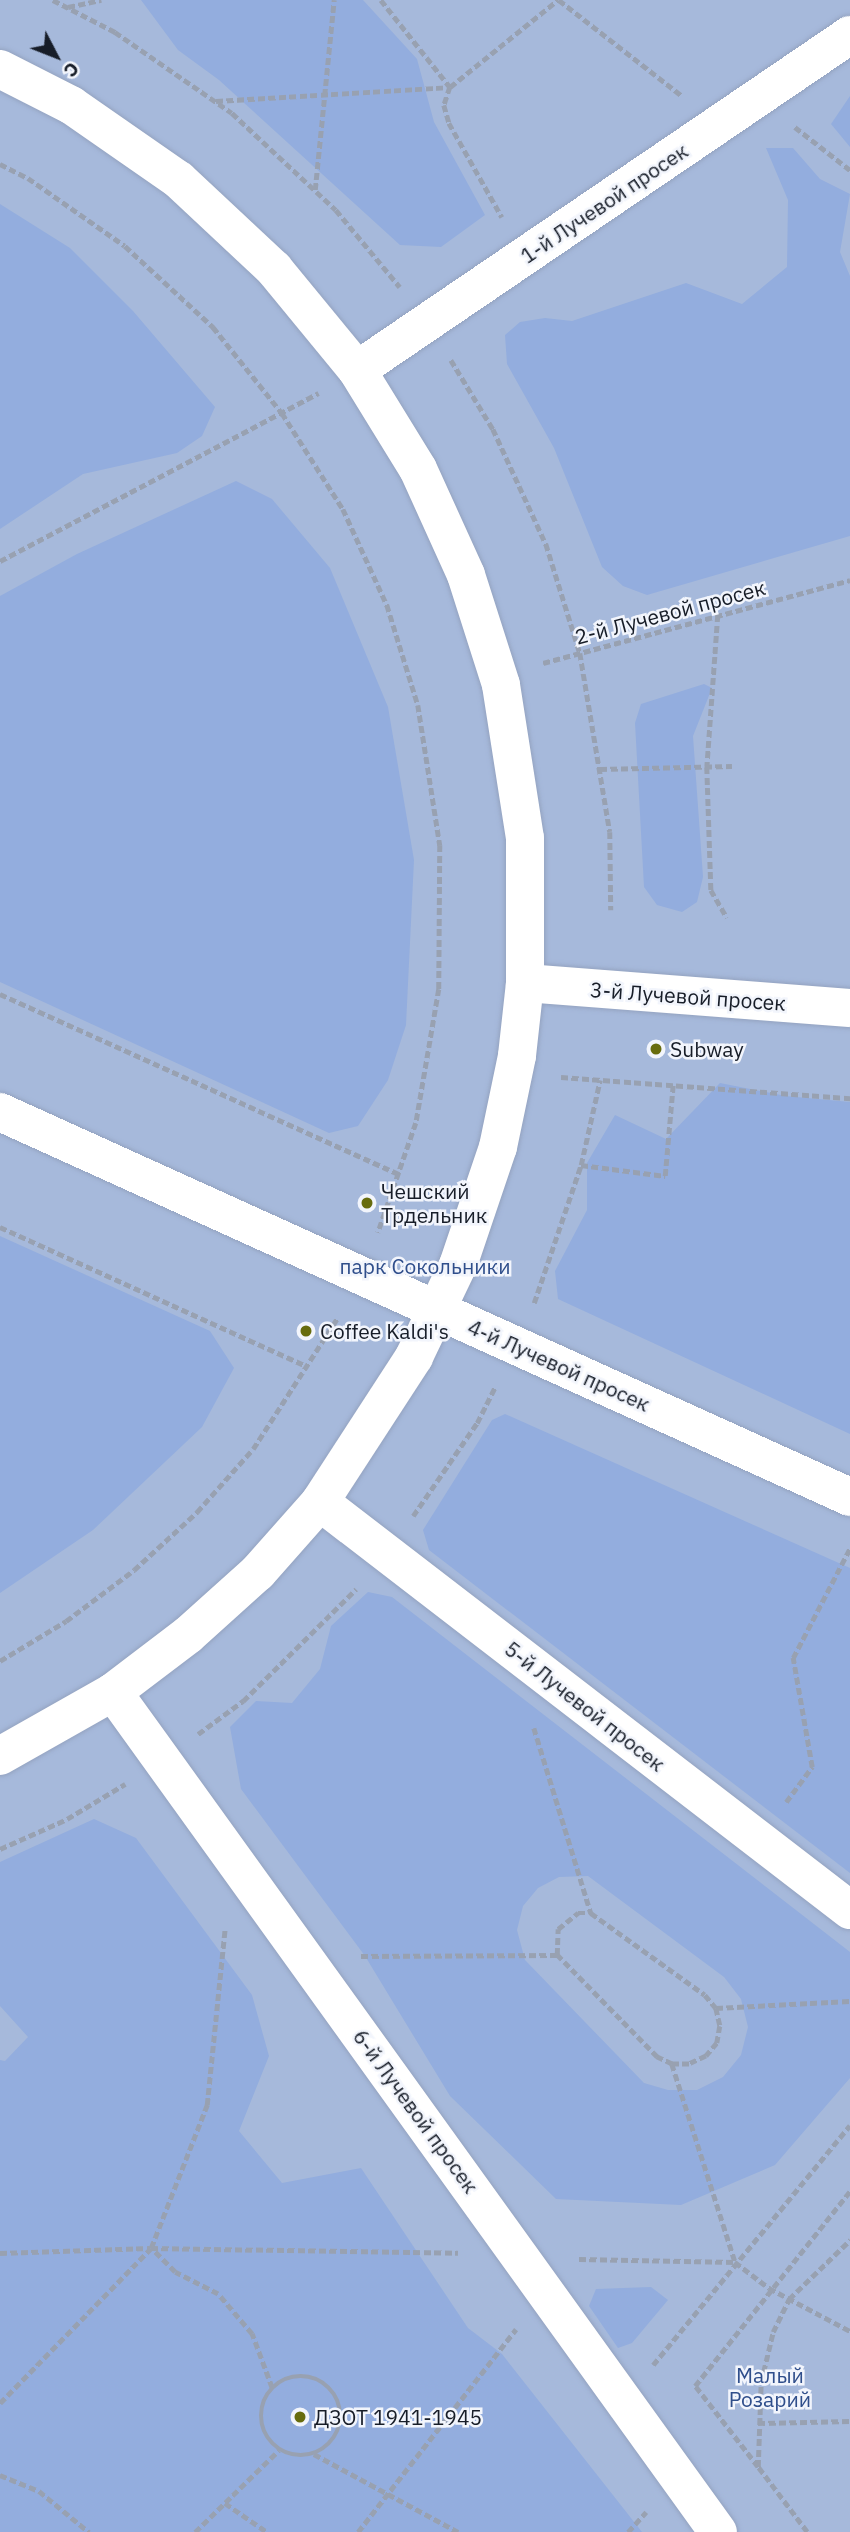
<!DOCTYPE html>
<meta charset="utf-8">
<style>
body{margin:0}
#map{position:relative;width:850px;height:2532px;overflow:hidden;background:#dee9fb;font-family:"IBM Plex Sans",sans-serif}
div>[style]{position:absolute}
.green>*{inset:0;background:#a6b9db;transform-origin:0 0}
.forest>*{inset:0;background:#93adde}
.path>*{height:4.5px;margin-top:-2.25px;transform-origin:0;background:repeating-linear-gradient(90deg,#98a1b1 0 7px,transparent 0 10.5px)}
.path>.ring{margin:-2.25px;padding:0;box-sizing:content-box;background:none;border:4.5px solid #98a1b1;border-radius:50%}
.roads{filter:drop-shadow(0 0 2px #94a3c0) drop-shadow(0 0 2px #94a3c0)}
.minor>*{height:38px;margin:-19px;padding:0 19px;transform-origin:19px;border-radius:19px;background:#fff}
.dots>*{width:19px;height:19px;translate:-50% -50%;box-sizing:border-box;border:4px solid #f2f5fc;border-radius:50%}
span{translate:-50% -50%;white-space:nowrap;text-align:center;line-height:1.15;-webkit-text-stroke:5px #f2f5fc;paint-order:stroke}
.street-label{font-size:21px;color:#171d28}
.poi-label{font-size:21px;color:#171d28}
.left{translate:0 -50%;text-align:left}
.park-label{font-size:21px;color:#2f4e8b}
.north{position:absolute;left:21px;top:21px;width:70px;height:70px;-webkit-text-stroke:5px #f2f5fc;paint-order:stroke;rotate:132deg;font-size:19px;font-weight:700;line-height:28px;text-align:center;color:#171d28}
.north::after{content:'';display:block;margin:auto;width:24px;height:32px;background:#171d28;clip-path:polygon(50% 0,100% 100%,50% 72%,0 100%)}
</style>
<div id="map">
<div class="green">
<div style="left:0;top:0;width:850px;height:2532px"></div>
</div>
<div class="forest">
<div style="clip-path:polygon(141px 0,363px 0,417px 59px,434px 122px,485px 215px,441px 247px,400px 245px,219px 80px,178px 50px)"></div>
<div style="clip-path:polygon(850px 96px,850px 147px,831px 124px)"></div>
<div style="clip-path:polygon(766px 148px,793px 148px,820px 179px,850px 194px,840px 252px,850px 276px,850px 536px,647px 595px,623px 586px,602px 567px,554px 448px,507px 364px,505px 335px,520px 322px,545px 318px,572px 321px,686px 283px,742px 304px,787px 267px,788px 200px)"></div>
<div style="clip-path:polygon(0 204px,70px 248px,133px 311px,215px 407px,202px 436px,177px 453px,83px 474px,0 529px)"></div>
<div style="clip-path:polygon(236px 481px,272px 499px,330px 568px,388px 707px,414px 860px,406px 1025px,388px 1080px,358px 1126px,329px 1133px,0 982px,0 596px,77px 554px)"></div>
<div style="clip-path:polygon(704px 684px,712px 688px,693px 736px,703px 877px,697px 902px,682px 912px,657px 905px,644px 887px,635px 723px,641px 704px)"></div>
<div style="clip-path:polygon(720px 1083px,786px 1096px,850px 1102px,850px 1434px,558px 1299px,555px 1271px,587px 1210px,587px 1163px,615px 1115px,666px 1139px)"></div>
<div style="clip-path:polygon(0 1236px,210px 1331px,234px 1368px,202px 1427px,93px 1530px,0 1593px)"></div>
<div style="clip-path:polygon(505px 1414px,850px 1568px,850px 1873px,429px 1550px,423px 1530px,492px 1420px)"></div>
<div style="clip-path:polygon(evenodd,368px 1592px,392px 1597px,850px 1952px,850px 2078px,775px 2165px,681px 2205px,556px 2199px,450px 2096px,365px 1956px,241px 1789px,230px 1727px,256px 1701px,292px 1703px,320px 1669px,331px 1626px,368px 1592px,588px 1876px,724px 1977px,741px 1999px,748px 2027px,741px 2055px,723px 2077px,697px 2090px,668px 2090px,644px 2083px,525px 1960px,517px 1930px,523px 1906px,538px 1888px,559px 1877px,588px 1876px)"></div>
<div style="clip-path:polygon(94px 1819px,136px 1838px,252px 1995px,269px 2056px,239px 2131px,282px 2183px,361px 2168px,468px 2328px,502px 2354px,642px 2532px,0 2532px,0 2060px,5px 2061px,28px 2037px,0 2006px,0 1862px)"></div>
<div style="clip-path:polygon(651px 2287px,668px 2300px,632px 2343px,618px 2348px,589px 2306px,596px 2289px)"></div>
</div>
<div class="path">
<div style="left:53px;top:0;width:70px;rotate:27.3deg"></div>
<div style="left:115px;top:32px;width:142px;rotate:34.7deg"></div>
<div style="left:232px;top:113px;width:142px;rotate:43deg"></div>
<div style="left:336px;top:210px;width:100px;rotate:50.3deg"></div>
<div style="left:381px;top:0;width:111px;rotate:51.6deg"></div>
<div style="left:450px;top:87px;width:139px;rotate:-38.9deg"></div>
<div style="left:559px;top:0;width:155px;rotate:37.9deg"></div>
<div style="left:68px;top:7px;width:34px;rotate:-12deg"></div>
<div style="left:216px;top:101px;width:234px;rotate:-3.4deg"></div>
<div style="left:450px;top:87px;width:19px;rotate:108deg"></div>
<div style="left:444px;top:105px;width:19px;rotate:74deg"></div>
<div style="left:449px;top:123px;width:108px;rotate:60.6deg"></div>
<div style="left:795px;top:127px;width:70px;rotate:38deg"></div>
<div style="left:0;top:164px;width:31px;rotate:27deg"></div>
<div style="left:28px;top:178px;width:118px;rotate:35deg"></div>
<div style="left:125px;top:246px;width:120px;rotate:42.6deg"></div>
<div style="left:213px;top:327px;width:110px;rotate:51.3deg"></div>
<div style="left:282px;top:413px;width:114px;rotate:57.6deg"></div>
<div style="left:343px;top:509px;width:106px;rotate:65.4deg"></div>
<div style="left:387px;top:605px;width:105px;rotate:72.8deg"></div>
<div style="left:418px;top:705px;width:142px;rotate:81.1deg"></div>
<div style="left:440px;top:845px;width:144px;rotate:90.4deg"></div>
<div style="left:439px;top:989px;width:136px;rotate:99.7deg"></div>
<div style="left:416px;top:1123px;width:116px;rotate:109.1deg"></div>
<div style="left:315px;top:190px;width:191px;rotate:-84.3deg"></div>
<div style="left:451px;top:360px;width:81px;rotate:58.7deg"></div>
<div style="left:493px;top:429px;width:127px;rotate:65.3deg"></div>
<div style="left:546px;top:544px;width:114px;rotate:72.7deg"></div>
<div style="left:580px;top:653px;width:181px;rotate:80.5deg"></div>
<div style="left:610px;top:832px;width:78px;rotate:89.3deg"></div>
<div style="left:0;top:561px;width:360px;rotate:-27.8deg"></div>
<div style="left:718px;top:615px;width:152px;rotate:94.1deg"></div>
<div style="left:707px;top:767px;width:123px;rotate:88.1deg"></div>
<div style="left:711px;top:890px;width:32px;rotate:60deg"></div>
<div style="left:543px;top:663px;width:318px;rotate:-15.1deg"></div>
<div style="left:600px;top:769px;width:132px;rotate:-1.3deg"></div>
<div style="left:0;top:994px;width:439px;rotate:24.3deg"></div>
<div style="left:561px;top:1077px;width:290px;rotate:4.2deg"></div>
<div style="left:581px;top:1165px;width:85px;rotate:7.5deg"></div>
<div style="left:665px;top:1176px;width:91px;rotate:-85deg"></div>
<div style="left:0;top:1227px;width:338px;rotate:24.4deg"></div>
<div style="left:534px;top:1303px;width:146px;rotate:-71.2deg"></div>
<div style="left:581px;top:1165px;width:87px;rotate:-77.4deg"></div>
<div style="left:413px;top:1516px;width:113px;rotate:-55.5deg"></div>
<div style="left:477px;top:1423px;width:40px;rotate:-63.4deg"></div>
<div style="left:0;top:1661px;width:77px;rotate:-31.2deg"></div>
<div style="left:66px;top:1621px;width:85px;rotate:-36.9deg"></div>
<div style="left:134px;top:1570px;width:86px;rotate:-42.6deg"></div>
<div style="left:197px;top:1512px;width:84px;rotate:-48.4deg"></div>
<div style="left:253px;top:1449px;width:157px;rotate:-57.2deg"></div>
<div style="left:534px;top:1728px;width:194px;rotate:72.9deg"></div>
<div style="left:198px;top:1734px;width:56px;rotate:-36.3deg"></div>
<div style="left:243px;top:1701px;width:159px;rotate:-44.7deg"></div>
<div style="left:786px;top:1802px;width:44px;rotate:-53.4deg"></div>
<div style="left:812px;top:1767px;width:111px;rotate:-99.9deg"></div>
<div style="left:793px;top:1658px;width:124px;rotate:-62.6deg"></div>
<div style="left:0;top:1849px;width:73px;rotate:-24.1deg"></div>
<div style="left:67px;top:1819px;width:68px;rotate:-31.1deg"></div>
<div style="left:578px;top:1913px;width:13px"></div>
<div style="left:591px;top:1913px;width:140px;rotate:35.7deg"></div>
<div style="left:705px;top:1995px;width:17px;rotate:50deg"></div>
<div style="left:716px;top:2008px;width:18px;rotate:77deg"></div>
<div style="left:720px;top:2026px;width:17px;rotate:100deg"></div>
<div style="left:717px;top:2043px;width:17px;rotate:130deg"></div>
<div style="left:706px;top:2056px;width:19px;rotate:155deg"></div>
<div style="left:689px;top:2064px;width:17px;rotate:180deg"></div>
<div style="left:672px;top:2064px;width:17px;rotate:-155deg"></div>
<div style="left:657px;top:2057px;width:143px;rotate:-134.4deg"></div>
<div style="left:557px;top:1955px;width:26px;rotate:-88deg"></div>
<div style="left:558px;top:1929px;width:26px;rotate:-39deg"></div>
<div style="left:361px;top:1956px;width:196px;rotate:-0.3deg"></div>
<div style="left:716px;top:2008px;width:134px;rotate:-3deg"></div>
<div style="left:672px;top:2064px;width:208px;rotate:72.3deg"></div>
<div style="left:735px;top:2262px;width:43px;rotate:37.4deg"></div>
<div style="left:769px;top:2288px;width:92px;rotate:28deg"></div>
<div style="left:0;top:2253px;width:150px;rotate:-1.9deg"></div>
<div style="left:579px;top:2259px;width:156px;rotate:1.1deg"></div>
<div style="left:653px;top:2365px;width:310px;rotate:-50.6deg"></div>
<div class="ring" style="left:261px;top:2376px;width:75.5px;height:75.5px"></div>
<div style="left:272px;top:2388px;width:58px;rotate:-110.3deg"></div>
<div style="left:252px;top:2334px;width:52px;rotate:-130.4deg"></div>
<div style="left:218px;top:2294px;width:48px;rotate:-152.9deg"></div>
<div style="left:175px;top:2272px;width:34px;rotate:-135deg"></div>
<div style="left:151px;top:2248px;width:307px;rotate:0.9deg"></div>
<div style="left:0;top:2403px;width:216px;rotate:-45.7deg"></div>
<div style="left:151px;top:2248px;width:154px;rotate:-68.6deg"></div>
<div style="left:207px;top:2105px;width:177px;rotate:-84.2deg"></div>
<div style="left:758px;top:2423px;width:92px;rotate:-1.2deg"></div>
<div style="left:314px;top:2454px;width:164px;rotate:28.4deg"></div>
<div style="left:758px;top:2467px;width:103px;rotate:-127.9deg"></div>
<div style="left:695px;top:2386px;width:249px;rotate:-51.5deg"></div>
<div style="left:0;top:2475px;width:42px;rotate:22.3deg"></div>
<div style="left:39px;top:2491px;width:65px;rotate:39.4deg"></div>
<div style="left:225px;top:2503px;width:51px;rotate:34.6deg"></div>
<div style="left:195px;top:2532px;width:117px;rotate:-44.3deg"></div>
<div style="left:358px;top:2532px;width:257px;rotate:-52.1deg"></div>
<div style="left:628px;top:2532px;width:27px;rotate:-48deg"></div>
<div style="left:807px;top:2532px;width:81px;rotate:-127deg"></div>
<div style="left:758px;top:2467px;width:85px;rotate:-88deg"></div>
<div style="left:761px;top:2382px;width:51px;rotate:-76.5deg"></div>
<div style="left:773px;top:2332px;width:37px;rotate:-64deg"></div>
<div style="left:789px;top:2299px;width:85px;rotate:-44deg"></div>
</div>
<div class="roads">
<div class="minor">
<div style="left:0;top:69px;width:80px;rotate:26.9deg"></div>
<div style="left:71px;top:105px;width:131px;rotate:34.8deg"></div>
<div style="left:179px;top:180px;width:130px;rotate:43.1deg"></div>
<div style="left:274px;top:269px;width:131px;rotate:50.6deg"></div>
<div style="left:357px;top:370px;width:116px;rotate:58.4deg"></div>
<div style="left:418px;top:469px;width:116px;rotate:65.6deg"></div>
<div style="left:466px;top:575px;width:115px;rotate:72.3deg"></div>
<div style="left:501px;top:685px;width:155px;rotate:81.1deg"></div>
<div style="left:525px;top:838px;width:145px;rotate:90deg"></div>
<div style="left:525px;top:983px;width:73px;rotate:96.3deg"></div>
<div style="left:517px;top:1056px;width:93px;rotate:101.8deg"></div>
<div style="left:498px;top:1147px;width:125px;rotate:108.7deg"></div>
<div style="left:458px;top:1265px;width:102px;rotate:115.6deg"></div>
<div style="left:414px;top:1357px;width:173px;rotate:123deg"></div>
<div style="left:320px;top:1502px;width:94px;rotate:131.5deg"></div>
<div style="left:258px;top:1572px;width:94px;rotate:138deg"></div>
<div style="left:188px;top:1635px;width:94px;rotate:142.8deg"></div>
<div style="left:113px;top:1692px;width:130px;rotate:150.5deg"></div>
<div style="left:357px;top:370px;width:596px;rotate:-34.2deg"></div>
<div style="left:525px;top:983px;width:326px;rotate:4.4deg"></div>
<div style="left:0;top:1112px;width:933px;rotate:24.37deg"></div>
<div style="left:320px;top:1502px;width:669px;rotate:37.59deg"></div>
<div style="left:113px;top:1692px;width:1035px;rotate:54.24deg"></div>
</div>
</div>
<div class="dots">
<div style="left:656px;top:1049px;background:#676c0e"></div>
<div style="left:367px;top:1203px;background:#676c0e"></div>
<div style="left:306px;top:1331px;background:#676c0e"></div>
<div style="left:300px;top:2417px;background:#676c0e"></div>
</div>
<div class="street-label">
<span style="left:604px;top:203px;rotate:-34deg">1-й Лучевой просек</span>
<span style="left:670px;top:612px;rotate:-15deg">2-й Лучевой просек</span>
<span style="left:688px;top:996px;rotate:4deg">3-й Лучевой просек</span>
<span style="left:559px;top:1365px;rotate:24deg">4-й Лучевой просек</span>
<span style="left:585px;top:1706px;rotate:38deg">5-й Лучевой просек</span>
<span style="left:416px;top:2111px;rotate:54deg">6-й Лучевой просек</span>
</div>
<div class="poi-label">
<span class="left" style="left:670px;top:1049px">Subway</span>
<span class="left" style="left:381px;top:1203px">Чешский<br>Трдельник</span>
<span class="left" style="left:320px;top:1331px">Coffee Kaldi's</span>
<span class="left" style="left:314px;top:2417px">ДЗОТ 1941-1945</span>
</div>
<div class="park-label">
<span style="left:425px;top:1266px">парк Сокольники</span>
<span style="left:770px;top:2387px">Малый<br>Розарий</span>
</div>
<div class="north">С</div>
</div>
